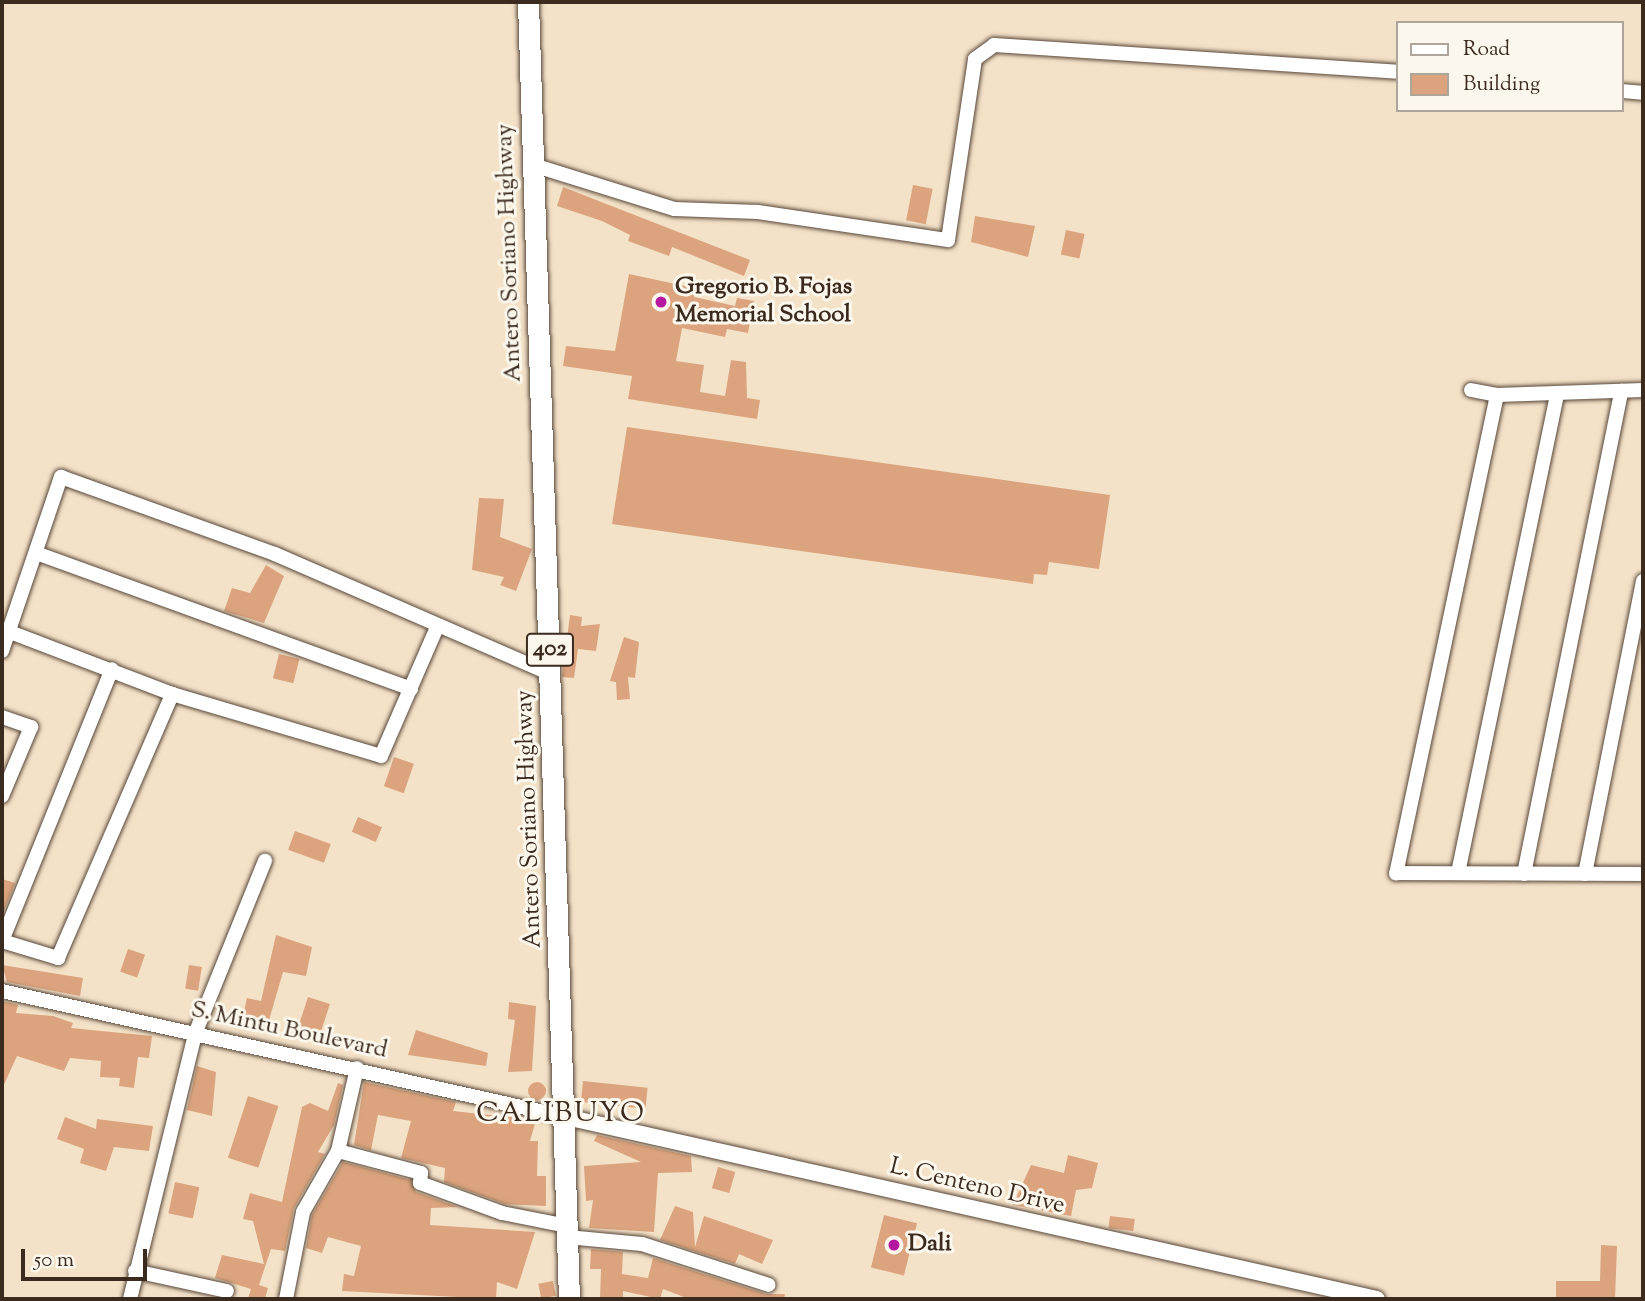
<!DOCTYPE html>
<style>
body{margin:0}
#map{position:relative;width:1645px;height:1301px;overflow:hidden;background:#f4e2c8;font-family:"Sorts Mill Goudy",serif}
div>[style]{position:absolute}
.building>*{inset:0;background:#dba47e;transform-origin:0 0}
.round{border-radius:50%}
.roads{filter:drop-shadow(0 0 2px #574638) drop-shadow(0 0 2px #574638)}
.minor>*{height:14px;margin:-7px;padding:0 7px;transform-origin:7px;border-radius:7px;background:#fff}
.tertiary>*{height:16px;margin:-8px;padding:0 8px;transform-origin:8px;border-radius:8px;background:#fff}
.primary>*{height:21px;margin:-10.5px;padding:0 10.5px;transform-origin:10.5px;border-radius:10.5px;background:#fff}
.dots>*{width:19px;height:19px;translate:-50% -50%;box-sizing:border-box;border:4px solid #fbf7ec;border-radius:50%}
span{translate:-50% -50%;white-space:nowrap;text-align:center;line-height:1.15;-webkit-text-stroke:6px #fbf7ec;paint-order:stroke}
.shield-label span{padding:2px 5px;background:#fbf7ec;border:2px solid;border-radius:5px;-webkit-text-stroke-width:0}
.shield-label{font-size:23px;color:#3b2a1e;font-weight:700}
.street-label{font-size:24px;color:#3b2a1e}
.poi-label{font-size:24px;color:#3b2a1e;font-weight:700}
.left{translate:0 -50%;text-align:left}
.quarter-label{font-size:28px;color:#3b2a1e;letter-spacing:2px}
.frame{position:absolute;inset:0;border:4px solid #3b2a1e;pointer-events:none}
.legend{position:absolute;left:1396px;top:21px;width:228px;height:91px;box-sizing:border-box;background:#fbf7ec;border:2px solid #aea59a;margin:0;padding:9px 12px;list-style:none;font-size:21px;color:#3b2a1e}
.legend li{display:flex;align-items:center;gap:14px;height:35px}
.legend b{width:35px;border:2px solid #aea59a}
.scale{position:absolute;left:21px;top:1249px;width:126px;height:32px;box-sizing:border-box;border:4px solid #3b2a1e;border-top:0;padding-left:9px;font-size:21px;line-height:24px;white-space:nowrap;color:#3b2a1e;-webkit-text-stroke:5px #fbf7ec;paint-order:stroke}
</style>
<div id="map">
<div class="building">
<div style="left:913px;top:185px;width:20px;height:36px;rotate:11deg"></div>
<div style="clip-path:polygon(563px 187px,750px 260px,744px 276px,672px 247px,669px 256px,628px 241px,630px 235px,602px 221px,557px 206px)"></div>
<div style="clip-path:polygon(975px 216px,1035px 226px,1028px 257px,971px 242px)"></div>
<div style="left:1066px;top:230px;width:19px;height:25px;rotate:12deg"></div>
<div style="clip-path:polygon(629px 274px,694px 288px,694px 297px,735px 306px,737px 298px,754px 301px,748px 333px,727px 329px,725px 337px,682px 328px,676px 361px,704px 365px,700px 392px,725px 396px,731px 360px,746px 362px,747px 398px,760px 400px,757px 419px,628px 399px,632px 376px,563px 366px,566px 346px,615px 351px)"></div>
<div style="clip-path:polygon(627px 427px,1110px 495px,1099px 569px,1049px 562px,1047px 575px,1034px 574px,1033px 584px,612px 524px)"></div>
<div style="clip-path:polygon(479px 498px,504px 499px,500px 537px,532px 549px,516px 591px,500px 585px,504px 577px,472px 570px)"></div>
<div style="clip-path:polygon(266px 565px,284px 576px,264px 623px,224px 611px,232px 588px,250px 593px)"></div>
<div style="clip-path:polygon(570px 615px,582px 617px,581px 626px,600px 624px,596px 651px,578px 649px,574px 678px,562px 677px)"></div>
<div style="clip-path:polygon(624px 637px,639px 642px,635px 678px,628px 677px,630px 699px,617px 700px,616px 682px,610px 681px)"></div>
<div style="left:279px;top:654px;width:21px;height:25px;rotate:14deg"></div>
<div style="left:394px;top:757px;width:21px;height:31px;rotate:19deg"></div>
<div style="left:358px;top:817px;width:26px;height:16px;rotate:23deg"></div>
<div style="left:295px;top:831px;width:38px;height:20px;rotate:20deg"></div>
<div style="clip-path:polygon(2px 879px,15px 883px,2px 916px)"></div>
<div style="clip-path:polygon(276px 935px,312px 947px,306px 976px,283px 972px,267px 1027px,242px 1020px,247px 998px,261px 1001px)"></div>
<div style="left:128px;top:949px;width:18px;height:24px;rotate:19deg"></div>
<div style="clip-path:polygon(2px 965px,83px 978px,80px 996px,7px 982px)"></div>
<div style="left:189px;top:965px;width:13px;height:24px;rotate:9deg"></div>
<div style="left:308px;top:997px;width:23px;height:30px;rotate:18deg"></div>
<div style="clip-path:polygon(2px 1001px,18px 1005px,16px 1013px,53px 1016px,73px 1023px,71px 1028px,152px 1036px,149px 1058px,138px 1057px,134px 1088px,119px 1086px,120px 1078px,100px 1077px,101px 1061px,70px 1058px,64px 1071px,17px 1056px,2px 1089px)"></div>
<div style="clip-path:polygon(509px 1002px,536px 1006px,532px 1071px,508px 1072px,515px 1020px,508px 1019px)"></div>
<div style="clip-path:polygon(416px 1030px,488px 1053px,486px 1066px,408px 1055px)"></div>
<div style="clip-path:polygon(197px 1066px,216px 1072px,212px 1116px,187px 1110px)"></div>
<div style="left:583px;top:1081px;width:65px;height:21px;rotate:6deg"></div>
<div class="round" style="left:528px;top:1082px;width:18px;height:18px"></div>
<div style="clip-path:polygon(364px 1082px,456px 1102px,453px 1111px,536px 1120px,530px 1141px,538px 1141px,537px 1176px,546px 1176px,546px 1206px,505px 1204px,444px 1182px,445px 1168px,401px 1158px,411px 1121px,378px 1115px,371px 1150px,354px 1145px)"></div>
<div style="clip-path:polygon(338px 1083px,343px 1085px,334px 1125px,318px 1152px,325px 1154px,294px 1208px,285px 1251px,271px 1249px,259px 1285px,268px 1288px,265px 1299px,248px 1299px,251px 1289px,215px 1278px,222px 1255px,264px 1264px,253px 1221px,243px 1219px,250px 1193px,282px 1202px,302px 1107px,310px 1103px,328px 1111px)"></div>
<div style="left:248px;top:1096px;width:32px;height:65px;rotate:18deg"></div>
<div style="clip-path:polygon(65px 1117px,96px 1129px,97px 1119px,153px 1126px,149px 1151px,114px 1147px,106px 1171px,80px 1163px,84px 1149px,57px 1139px)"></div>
<div style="clip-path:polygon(597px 1135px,691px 1156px,692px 1172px,658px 1173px,654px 1232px,589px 1228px,593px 1200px,586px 1201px,584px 1166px,641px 1162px,594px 1141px)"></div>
<div style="clip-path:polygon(1068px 1155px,1098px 1163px,1092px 1188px,1076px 1190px,1071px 1216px,1013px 1205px,1031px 1165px,1064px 1173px)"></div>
<div style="clip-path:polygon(343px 1162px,411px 1180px,416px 1192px,458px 1207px,431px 1208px,430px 1225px,535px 1232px,517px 1289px,497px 1282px,496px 1299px,342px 1291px,344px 1274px,354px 1276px,361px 1246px,328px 1237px,322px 1253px,306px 1248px,312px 1215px)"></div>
<div style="left:718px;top:1167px;width:18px;height:22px;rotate:16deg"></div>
<div style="left:175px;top:1182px;width:25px;height:32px;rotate:12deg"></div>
<div style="clip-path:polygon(675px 1206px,693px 1212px,695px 1247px,704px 1216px,773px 1240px,762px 1264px,739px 1254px,735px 1264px,660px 1240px)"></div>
<div style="left:884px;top:1215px;width:34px;height:54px;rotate:14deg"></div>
<div style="left:1110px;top:1216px;width:25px;height:12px;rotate:7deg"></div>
<div style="clip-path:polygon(1601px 1245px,1617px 1246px,1615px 1299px,1556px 1299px,1556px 1281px,1600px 1281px)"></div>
<div style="clip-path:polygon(591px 1249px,623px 1252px,622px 1274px,648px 1278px,653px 1258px,766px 1294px,785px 1294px,784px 1299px,689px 1299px,663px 1289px,660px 1299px,623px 1291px,623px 1299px,600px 1299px,601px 1269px,590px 1269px)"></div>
<div style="left:553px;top:1281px;width:15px;height:15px;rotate:79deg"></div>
</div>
<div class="roads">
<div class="minor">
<div style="left:1622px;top:91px;width:21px;rotate:5deg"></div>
<div style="left:533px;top:165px;width:148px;rotate:17.3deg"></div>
<div style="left:674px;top:209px;width:84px;rotate:2deg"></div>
<div style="left:758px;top:212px;width:192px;rotate:8.4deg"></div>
<div style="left:948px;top:240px;width:183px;rotate:-81.5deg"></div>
<div style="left:975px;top:59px;width:24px;rotate:-36deg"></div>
<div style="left:994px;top:45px;width:405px;rotate:3.8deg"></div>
<div style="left:1471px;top:390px;width:26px;rotate:11deg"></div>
<div style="left:1643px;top:390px;width:146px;rotate:178deg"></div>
<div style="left:1497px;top:395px;width:489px;rotate:101.9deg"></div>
<div style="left:1396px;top:873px;width:247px;rotate:0.2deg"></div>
<div style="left:36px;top:553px;width:399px;rotate:19.9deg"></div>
<div style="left:10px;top:632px;width:173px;rotate:20.9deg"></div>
<div style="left:2px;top:651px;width:184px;rotate:-71.3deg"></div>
<div style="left:61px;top:477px;width:227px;rotate:19.8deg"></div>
<div style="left:275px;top:554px;width:301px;rotate:23.5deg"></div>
<div style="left:2px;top:717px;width:31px;rotate:19deg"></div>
<div style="left:31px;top:727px;width:75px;rotate:112.8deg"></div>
<div style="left:1458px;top:873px;width:489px;rotate:-78.3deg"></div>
<div style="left:1524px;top:874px;width:493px;rotate:-78.6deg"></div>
<div style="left:1585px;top:874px;width:299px;rotate:-78.8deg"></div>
<div style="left:2px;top:941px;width:59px;rotate:16.9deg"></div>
<div style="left:58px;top:958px;width:288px;rotate:-66.6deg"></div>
<div style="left:172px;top:694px;width:218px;rotate:16.5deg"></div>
<div style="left:381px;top:756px;width:141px;rotate:-66.5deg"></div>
<div style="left:2px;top:941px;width:293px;rotate:-68deg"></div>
<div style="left:2px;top:991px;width:578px;rotate:12.59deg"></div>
<div style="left:338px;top:1151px;width:85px;rotate:-77.1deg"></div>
<div style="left:567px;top:1237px;width:75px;rotate:5.3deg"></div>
<div style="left:642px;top:1244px;width:133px;rotate:17.9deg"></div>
<div style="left:135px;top:1271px;width:94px;rotate:12.3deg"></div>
<div style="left:130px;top:1299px;width:273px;rotate:-76.2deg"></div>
<div style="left:195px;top:1034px;width:187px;rotate:-68deg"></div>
<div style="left:286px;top:1299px;width:89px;rotate:-78.9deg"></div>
<div style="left:303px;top:1212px;width:70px;rotate:-60.2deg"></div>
<div style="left:338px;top:1151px;width:86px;rotate:14.8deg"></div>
<div style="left:421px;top:1173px;width:10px;rotate:96deg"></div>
<div style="left:420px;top:1183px;width:87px;rotate:20.1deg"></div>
<div style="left:502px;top:1213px;width:66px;rotate:11.3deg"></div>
</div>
<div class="tertiary">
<div style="left:566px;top:1117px;width:831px;rotate:12.65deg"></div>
</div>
<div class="primary">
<div style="left:528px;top:2px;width:1298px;rotate:88.19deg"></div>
</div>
</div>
<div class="dots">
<div style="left:661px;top:302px;background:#b5179e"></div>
<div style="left:894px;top:1245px;background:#b5179e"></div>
</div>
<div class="shield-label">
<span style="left:550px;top:650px">402</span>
</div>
<div class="street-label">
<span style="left:510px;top:253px;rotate:-92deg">Antero Soriano Highway</span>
<span style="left:530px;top:819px;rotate:-92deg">Antero Soriano Highway</span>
<span style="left:289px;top:1031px;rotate:12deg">S. Mintu Boulevard</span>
<span style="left:977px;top:1187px;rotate:13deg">L. Centeno Drive</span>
</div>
<div class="poi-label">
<span class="left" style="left:675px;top:302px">Gregorio B. Fojas<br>Memorial School</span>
<span class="left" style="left:908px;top:1245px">Dali</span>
</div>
<div class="quarter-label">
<span style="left:561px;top:1114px">CALIBUYO</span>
</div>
<div class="frame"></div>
<ul class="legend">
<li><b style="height:9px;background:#fff"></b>Road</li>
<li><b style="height:19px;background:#dba47e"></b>Building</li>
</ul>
<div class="scale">50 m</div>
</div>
